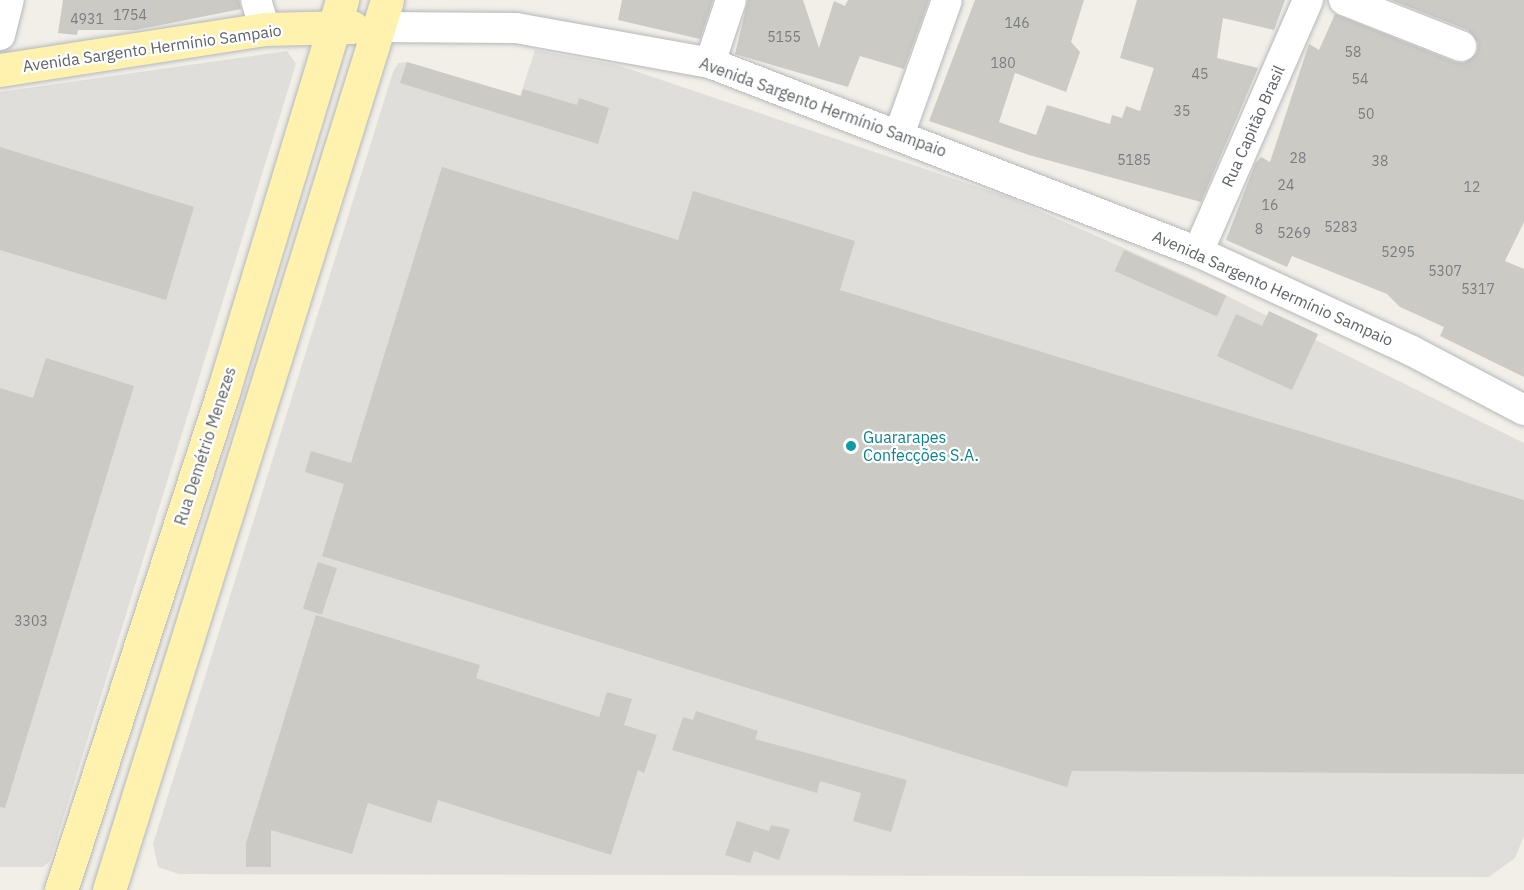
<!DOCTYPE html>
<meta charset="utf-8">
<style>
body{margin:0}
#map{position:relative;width:1524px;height:890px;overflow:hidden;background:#f1efe8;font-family:"IBM Plex Sans",sans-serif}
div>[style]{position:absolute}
.industrial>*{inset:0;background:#e0deda}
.building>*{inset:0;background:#cccac5;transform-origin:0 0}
.roads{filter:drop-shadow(0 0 2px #b5b8bc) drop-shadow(0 0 2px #b5b8bc)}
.minor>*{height:30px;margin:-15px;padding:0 15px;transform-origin:15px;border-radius:15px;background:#fff}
.major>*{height:33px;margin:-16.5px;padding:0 16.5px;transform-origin:16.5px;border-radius:16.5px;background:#fff2af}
.dots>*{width:16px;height:16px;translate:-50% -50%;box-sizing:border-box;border:3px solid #fff;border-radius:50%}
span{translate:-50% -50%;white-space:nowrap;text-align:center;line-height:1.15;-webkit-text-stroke:4.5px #fff;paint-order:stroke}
.number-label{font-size:14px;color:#7a7d7f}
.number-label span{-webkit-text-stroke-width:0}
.street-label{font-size:16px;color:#5f6368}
.culture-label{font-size:16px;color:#0d838f}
.left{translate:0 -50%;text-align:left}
</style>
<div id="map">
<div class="industrial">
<div style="clip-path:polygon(535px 50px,617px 65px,1011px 198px,1191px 278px,1524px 443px,1524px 836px,1515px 858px,1489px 877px,179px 874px,158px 867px,153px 844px,393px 72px,398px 63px,407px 62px,520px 96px)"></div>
<div style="clip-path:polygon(287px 51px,296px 64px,50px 861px,43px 867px,0 867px,0 92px)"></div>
</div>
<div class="building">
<div style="clip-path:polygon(63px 0,239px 0,241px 9px,136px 30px,78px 30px,77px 35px,58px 33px)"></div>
<div style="clip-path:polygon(622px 0,713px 0,700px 39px,618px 20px)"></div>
<div style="clip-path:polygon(748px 0,803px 0,819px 48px,834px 1px,845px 6px,848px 0,929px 0,904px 69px,860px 56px,848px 87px,735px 54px)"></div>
<div style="clip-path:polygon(975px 0,1084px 0,1071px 42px,1080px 52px,1066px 92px,1015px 73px,999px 122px,1036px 135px,1047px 105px,1110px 124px,1112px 115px,1122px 118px,1126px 106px,1140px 111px,1154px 68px,1120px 58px,1137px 0,1285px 0,1274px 30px,1223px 18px,1217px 58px,1258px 68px,1201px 202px,1029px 155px,929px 121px)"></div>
<div style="clip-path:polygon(1391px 0,1524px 0,1524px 222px,1505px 261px,1524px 269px,1524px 377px,1440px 336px,1444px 327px,1400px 307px,1387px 294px,1292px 256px,1287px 267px,1226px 240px,1255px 164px,1261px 157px,1270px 162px,1309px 44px,1319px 50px,1335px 14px,1455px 62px,1464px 63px,1477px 53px,1478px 43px,1468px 30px)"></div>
<div style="clip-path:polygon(407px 62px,521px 96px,523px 89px,577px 105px,579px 98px,609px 108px,598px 144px,400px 83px)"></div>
<div style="clip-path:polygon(0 147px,194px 207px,166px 300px,0 250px)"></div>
<div style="clip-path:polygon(442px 167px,678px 240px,693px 191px,855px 241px,840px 290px,1524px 500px,1524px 774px,1072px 771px,1067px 787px,322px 556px,344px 484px,305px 472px,311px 451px,351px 463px)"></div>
<div style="left:1124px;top:250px;width:112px;height:23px;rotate:24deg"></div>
<div style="clip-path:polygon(1269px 311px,1318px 334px,1292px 390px,1217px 356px,1236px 314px,1262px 326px)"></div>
<div style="clip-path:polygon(46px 358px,134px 386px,5px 808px,0 807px,0 388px,33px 398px)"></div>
<div style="left:318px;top:562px;width:20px;height:49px;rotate:18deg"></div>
<div style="clip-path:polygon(316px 615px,480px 665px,476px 678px,599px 717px,607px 692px,632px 699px,624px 725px,657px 735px,644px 773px,638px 770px,611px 855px,438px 800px,431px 823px,368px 803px,352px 854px,271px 830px,271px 867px,246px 867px,246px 843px)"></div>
<div style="clip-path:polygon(696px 711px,758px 731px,755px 739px,907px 780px,891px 832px,853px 821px,861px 793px,820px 781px,817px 793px,672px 750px,683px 717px,693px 720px)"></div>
<div style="clip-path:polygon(737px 821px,769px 831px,771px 825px,790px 829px,779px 860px,754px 851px,750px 863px,725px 855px)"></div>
</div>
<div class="roads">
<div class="minor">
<div style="left:256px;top:0;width:30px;rotate:73deg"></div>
<div style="left:1344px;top:0;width:126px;rotate:21.5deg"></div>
<div style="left:378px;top:27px;width:138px;rotate:0.4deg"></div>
<div style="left:516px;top:28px;width:197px;rotate:10.2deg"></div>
<div style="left:710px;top:63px;width:523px;rotate:21.17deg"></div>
<div style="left:1198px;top:252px;width:236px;rotate:24.8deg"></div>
<div style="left:1412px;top:351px;width:127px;rotate:27.8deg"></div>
<div style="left:0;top:35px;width:36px;rotate:-76deg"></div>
<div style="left:710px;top:63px;width:66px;rotate:-71.6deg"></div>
<div style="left:900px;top:132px;width:140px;rotate:-70.4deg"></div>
<div style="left:1198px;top:252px;width:275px;rotate:-66.4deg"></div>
</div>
<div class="major">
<div style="left:0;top:70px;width:268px;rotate:-8.8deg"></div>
<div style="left:265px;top:29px;width:87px;rotate:-1.3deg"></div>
<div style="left:61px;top:890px;width:524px;rotate:-71.98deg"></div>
<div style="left:223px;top:392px;width:410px;rotate:-73.1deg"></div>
<div style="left:109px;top:890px;width:932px;rotate:-72.65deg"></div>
</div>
</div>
<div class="dots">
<div style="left:851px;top:446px;background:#0f9aa8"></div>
</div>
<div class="number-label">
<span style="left:130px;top:15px">1754</span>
<span style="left:87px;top:19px">4931</span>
<span style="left:1017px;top:23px">146</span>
<span style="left:784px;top:37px">5155</span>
<span style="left:1353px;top:52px">58</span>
<span style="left:1003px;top:63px">180</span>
<span style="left:1200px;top:74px">45</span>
<span style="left:1360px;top:79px">54</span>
<span style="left:1182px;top:111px">35</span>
<span style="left:1366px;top:114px">50</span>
<span style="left:1298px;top:158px">28</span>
<span style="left:1134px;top:160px">5185</span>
<span style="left:1380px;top:161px">38</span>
<span style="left:1286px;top:185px">24</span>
<span style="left:1472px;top:187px">12</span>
<span style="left:1270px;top:205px">16</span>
<span style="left:1341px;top:227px">5283</span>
<span style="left:1259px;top:229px">8</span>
<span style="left:1294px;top:233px">5269</span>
<span style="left:1398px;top:252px">5295</span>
<span style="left:1445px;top:271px">5307</span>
<span style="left:1478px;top:289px">5317</span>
<span style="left:31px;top:621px">3303</span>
</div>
<div class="street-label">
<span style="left:152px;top:48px;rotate:-8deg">Avenida Sargento Hermínio Sampaio</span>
<span style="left:823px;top:107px;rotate:20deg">Avenida Sargento Hermínio Sampaio</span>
<span style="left:1253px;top:126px;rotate:-66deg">Rua Capitão Brasil</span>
<span style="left:1273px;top:288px;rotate:24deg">Avenida Sargento Hermínio Sampaio</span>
<span style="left:205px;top:446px;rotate:-72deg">Rua Demétrio Menezes</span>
</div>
<div class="culture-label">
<span class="left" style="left:863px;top:446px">Guararapes<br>Confecções S.A.</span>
</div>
</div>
